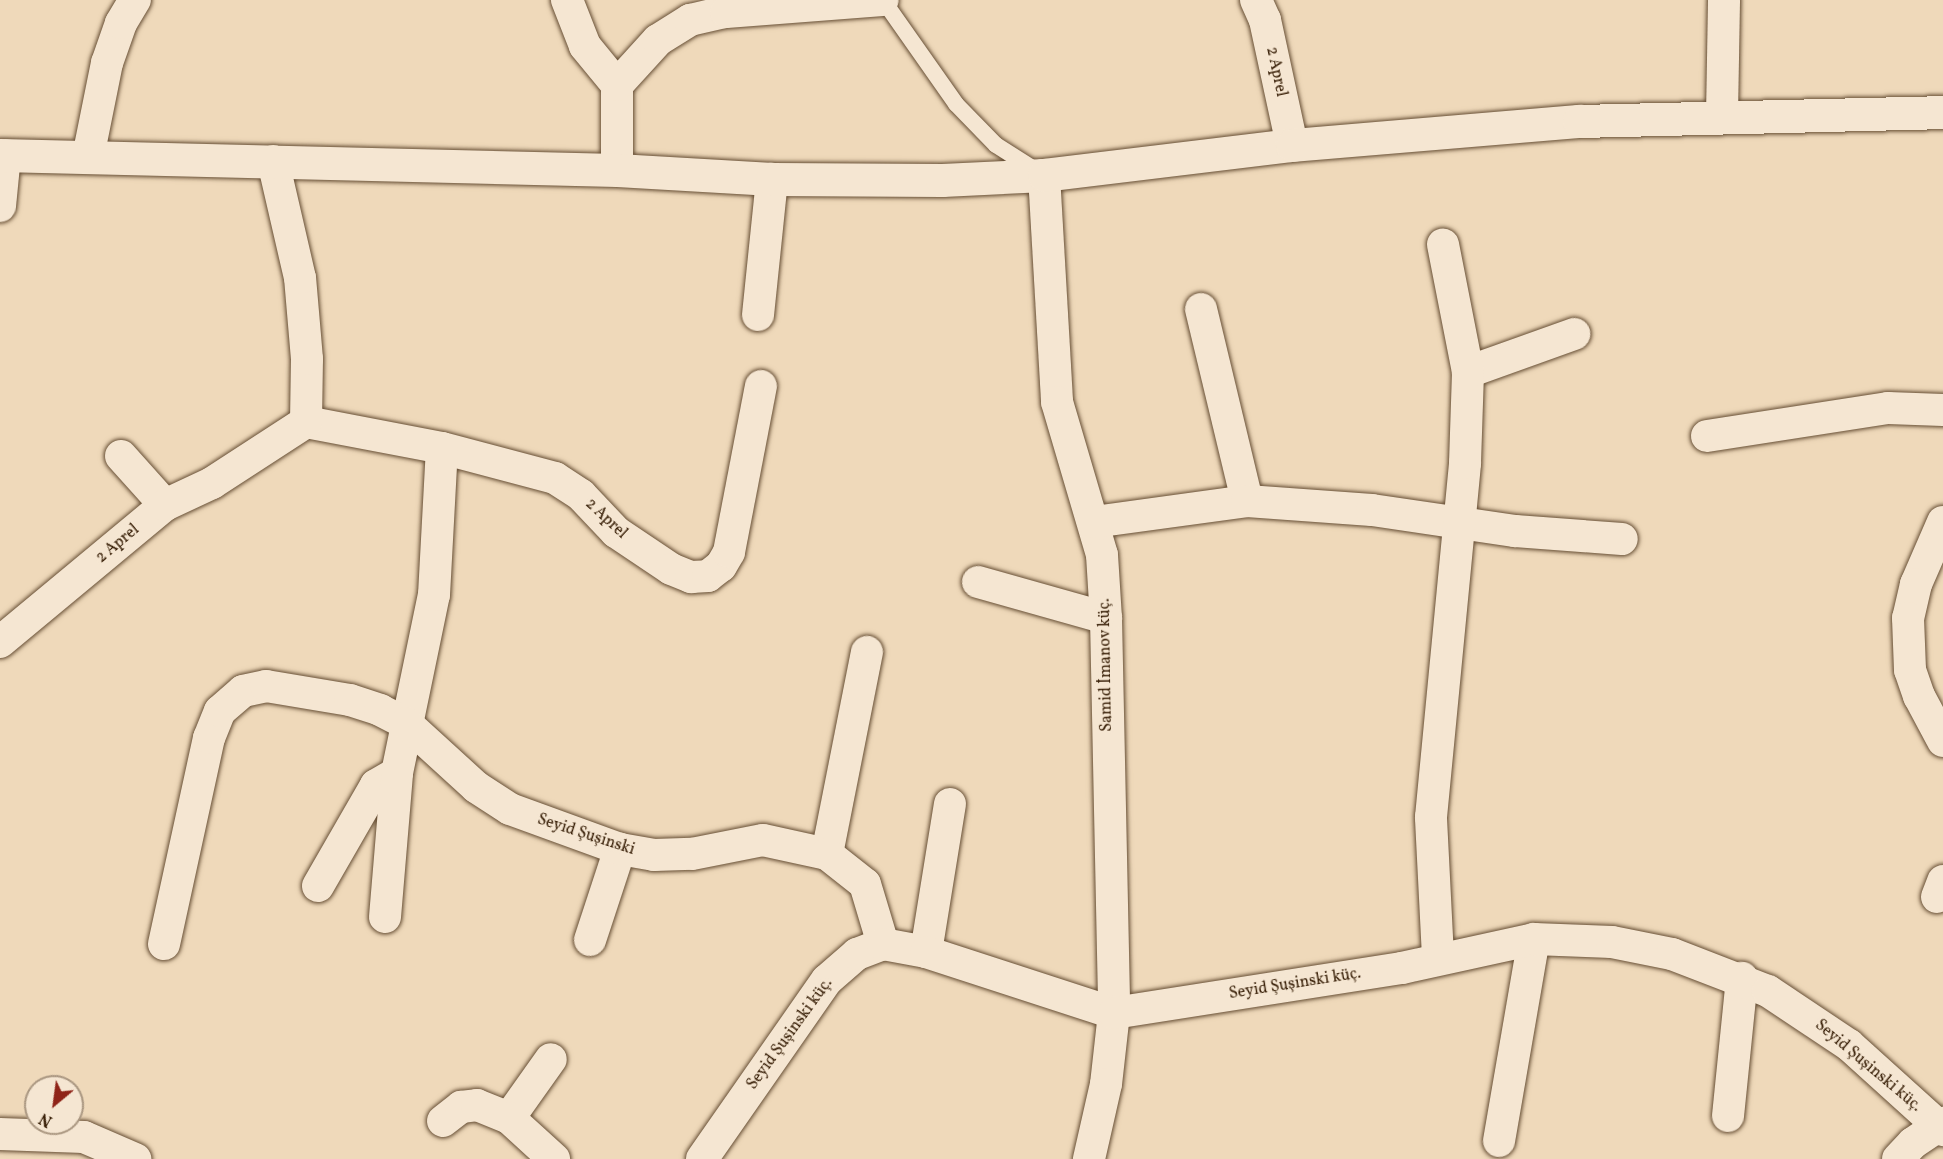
<!DOCTYPE html>
<meta charset="utf-8">
<style>
body{margin:0}
#map{position:relative;width:1943px;height:1159px;overflow:hidden;background:#efd9ba;font-family:Vollkorn,serif}
div>[style]{position:absolute}
.roads{filter:drop-shadow(0 0 2px #664e34) drop-shadow(0 0 2px #664e34)}
.lane>*{height:16px;margin:-8px;padding:0 8px;transform-origin:8px;border-radius:8px;background:#f5e6d2}
.street>*{height:32px;margin:-16px;padding:0 16px;transform-origin:16px;border-radius:16px;background:#f5e6d2}
.secondary>*{height:33px;margin:-16.5px;padding:0 16.5px;transform-origin:16.5px;border-radius:16.5px;background:#f5e6d2}
span{translate:-50% -50%;white-space:nowrap;text-align:center;line-height:1.15;-webkit-text-stroke:6px #f5e6d2;paint-order:stroke}
.street-label{font-size:16px;color:#392008}
.north{position:absolute;left:24px;top:1075px;width:60px;height:60px;box-sizing:border-box;background:#f5e6d2;border:2px solid #aa9781;border-radius:50%;rotate:209deg;font-size:16px;font-weight:700;line-height:24px;text-align:center;color:#392008}
.north::after{content:'';display:block;margin:auto;width:21px;height:27px;background:#8f2418;clip-path:polygon(50% 0,100% 100%,50% 72%,0 100%)}
</style>
<div id="map">
<div class="roads">
<div class="lane">
<div style="left:883px;top:0;width:127px;rotate:54.9deg"></div>
<div style="left:956px;top:104px;width:57px;rotate:45.7deg"></div>
<div style="left:996px;top:145px;width:49px;rotate:32.4deg"></div>
</div>
<div class="street">
<div style="left:567px;top:0;width:49px;rotate:68.6deg"></div>
<div style="left:585px;top:46px;width:50px;rotate:50.6deg"></div>
<div style="left:617px;top:85px;width:85px;rotate:90deg"></div>
<div style="left:1256px;top:0;width:22px;rotate:66deg"></div>
<div style="left:1265px;top:20px;width:128px;rotate:77.8deg"></div>
<div style="left:617px;top:85px;width:61px;rotate:-47.7deg"></div>
<div style="left:658px;top:40px;width:38px;rotate:-32deg"></div>
<div style="left:690px;top:20px;width:37px;rotate:-13deg"></div>
<div style="left:726px;top:12px;width:157px;rotate:-4.4deg"></div>
<div style="left:1722px;top:116px;width:116px;rotate:-89deg"></div>
<div style="left:88px;top:157px;width:96px;rotate:-78.6deg"></div>
<div style="left:107px;top:63px;width:42px;rotate:-70.7deg"></div>
<div style="left:121px;top:23px;width:27px;rotate:-59deg"></div>
<div style="left:1044px;top:175px;width:227px;rotate:86.7deg"></div>
<div style="left:1057px;top:402px;width:159px;rotate:73.6deg"></div>
<div style="left:1102px;top:555px;width:63px;rotate:86.4deg"></div>
<div style="left:1106px;top:618px;width:395px;rotate:88.8deg"></div>
<div style="left:1114px;top:1013px;width:71px;rotate:96.4deg"></div>
<div style="left:1106px;top:1084px;width:77px;rotate:102.8deg"></div>
<div style="left:0;top:206px;width:51px;rotate:-84.4deg"></div>
<div style="left:1201px;top:309px;width:197px;rotate:76.5deg"></div>
<div style="left:758px;top:315px;width:137px;rotate:-84.1deg"></div>
<div style="left:1468px;top:372px;width:113px;rotate:-19.7deg"></div>
<div style="left:306px;top:422px;width:138px;rotate:10.8deg"></div>
<div style="left:442px;top:448px;width:117px;rotate:14.9deg"></div>
<div style="left:555px;top:478px;width:31px;rotate:33deg"></div>
<div style="left:581px;top:495px;width:51px;rotate:46.6deg"></div>
<div style="left:616px;top:532px;width:66px;rotate:33.9deg"></div>
<div style="left:671px;top:569px;width:22px;rotate:22deg"></div>
<div style="left:691px;top:577px;width:17px;rotate:-3deg"></div>
<div style="left:708px;top:576px;width:16px;rotate:-38deg"></div>
<div style="left:721px;top:566px;width:16px;rotate:-60deg"></div>
<div style="left:729px;top:552px;width:169px;rotate:-79.1deg"></div>
<div style="left:1707px;top:436px;width:183px;rotate:-8.8deg"></div>
<div style="left:1888px;top:408px;width:55px;rotate:2.1deg"></div>
<div style="left:121px;top:456px;width:66px;rotate:48.1deg"></div>
<div style="left:1094px;top:522px;width:154px;rotate:-7.8deg"></div>
<div style="left:1247px;top:501px;width:125px;rotate:4.1deg"></div>
<div style="left:1372px;top:510px;width:145px;rotate:8.4deg"></div>
<div style="left:1515px;top:531px;width:107px;rotate:4.3deg"></div>
<div style="left:1943px;top:522px;width:68px;rotate:113.5deg"></div>
<div style="left:1916px;top:584px;width:35px;rotate:103deg"></div>
<div style="left:1908px;top:618px;width:52px;rotate:87.8deg"></div>
<div style="left:1910px;top:670px;width:28px;rotate:71deg"></div>
<div style="left:1919px;top:696px;width:51px;rotate:61.9deg"></div>
<div style="left:978px;top:582px;width:133px;rotate:15.7deg"></div>
<div style="left:0;top:642px;width:214px;rotate:-39.7deg"></div>
<div style="left:165px;top:505px;width:52px;rotate:-25.1deg"></div>
<div style="left:212px;top:483px;width:112px;rotate:-33deg"></div>
<div style="left:306px;top:422px;width:63px;rotate:-89.1deg"></div>
<div style="left:307px;top:359px;width:81px;rotate:-94.9deg"></div>
<div style="left:300px;top:278px;width:120px;rotate:-103deg"></div>
<div style="left:827px;top:854px;width:206px;rotate:-78.8deg"></div>
<div style="left:318px;top:886px;width:116px;rotate:-60.1deg"></div>
<div style="left:376px;top:785px;width:24px;rotate:-30deg"></div>
<div style="left:1937px;top:897px;width:17px;rotate:-69deg"></div>
<div style="left:385px;top:917px;width:144px;rotate:-85.2deg"></div>
<div style="left:397px;top:773px;width:182px;rotate:-78.3deg"></div>
<div style="left:434px;top:595px;width:147px;rotate:-86.9deg"></div>
<div style="left:590px;top:940px;width:96px;rotate:-71.8deg"></div>
<div style="left:164px;top:944px;width:211px;rotate:-77.7deg"></div>
<div style="left:209px;top:738px;width:29px;rotate:-68deg"></div>
<div style="left:220px;top:711px;width:30px;rotate:-41deg"></div>
<div style="left:243px;top:691px;width:24px;rotate:-12deg"></div>
<div style="left:266px;top:686px;width:85px;rotate:9.5deg"></div>
<div style="left:350px;top:700px;width:32px;rotate:18deg"></div>
<div style="left:380px;top:710px;width:29px;rotate:27deg"></div>
<div style="left:406px;top:723px;width:95px;rotate:42.4deg"></div>
<div style="left:476px;top:787px;width:40px;rotate:32.9deg"></div>
<div style="left:510px;top:809px;width:117px;rotate:20deg"></div>
<div style="left:620px;top:849px;width:35px;rotate:10deg"></div>
<div style="left:654px;top:855px;width:38px;rotate:-2deg"></div>
<div style="left:692px;top:854px;width:72px;rotate:-11.2deg"></div>
<div style="left:763px;top:840px;width:66px;rotate:12.3deg"></div>
<div style="left:827px;top:854px;width:48px;rotate:38.3deg"></div>
<div style="left:865px;top:884px;width:63px;rotate:73.3deg"></div>
<div style="left:926px;top:952px;width:150px;rotate:-80.8deg"></div>
<div style="left:1438px;top:957px;width:140px;rotate:-92.9deg"></div>
<div style="left:1431px;top:817px;width:356px;rotate:-84.5deg"></div>
<div style="left:1465px;top:463px;width:91px;rotate:-88.1deg"></div>
<div style="left:1468px;top:372px;width:130px;rotate:-101.1deg"></div>
<div style="left:1728px;top:1116px;width:139px;rotate:-84.2deg"></div>
<div style="left:509px;top:1118px;width:72px;rotate:-54.6deg"></div>
<div style="left:443px;top:1121px;width:23px;rotate:-38deg"></div>
<div style="left:461px;top:1107px;width:16px;rotate:-7deg"></div>
<div style="left:477px;top:1105px;width:35px;rotate:22deg"></div>
<div style="left:509px;top:1118px;width:61px;rotate:42.3deg"></div>
<div style="left:0;top:1134px;width:84px;rotate:2deg"></div>
<div style="left:84px;top:1137px;width:56px;rotate:23.3deg"></div>
<div style="left:1499px;top:1141px;width:205px;rotate:-80.2deg"></div>
<div style="left:702px;top:1159px;width:218px;rotate:-55.1deg"></div>
<div style="left:827px;top:980px;width:40px;rotate:-41deg"></div>
<div style="left:857px;top:954px;width:28px;rotate:-21deg"></div>
<div style="left:883px;top:944px;width:44px;rotate:10.5deg"></div>
<div style="left:926px;top:952px;width:198px;rotate:18deg"></div>
<div style="left:1114px;top:1013px;width:291px;rotate:-8.9deg"></div>
<div style="left:1402px;top:968px;width:135px;rotate:-12.4deg"></div>
<div style="left:1534px;top:939px;width:78px;rotate:2.2deg"></div>
<div style="left:1612px;top:942px;width:61px;rotate:11.3deg"></div>
<div style="left:1672px;top:954px;width:103px;rotate:21.1deg"></div>
<div style="left:1768px;top:991px;width:97px;rotate:33.7deg"></div>
<div style="left:1849px;top:1045px;width:127px;rotate:42.1deg"></div>
<div style="left:1898px;top:1159px;width:22px;rotate:-47deg"></div>
<div style="left:1913px;top:1143px;width:36px;rotate:-34deg"></div>
</div>
<div class="secondary">
<div style="left:0;top:155px;width:617px;rotate:1.39deg"></div>
<div style="left:617px;top:170px;width:155px;rotate:3.3deg"></div>
<div style="left:772px;top:179px;width:170px;rotate:0.3deg"></div>
<div style="left:942px;top:180px;width:102px;rotate:-2.8deg"></div>
<div style="left:1044px;top:175px;width:250px;rotate:-6.9deg"></div>
<div style="left:1292px;top:145px;width:288px;rotate:-4.8deg"></div>
<div style="left:1579px;top:121px;width:364px;rotate:-1.4deg"></div>
</div>
</div>
<div class="street-label">
<span style="left:1276px;top:72px;rotate:78deg">2 Aprel</span>
<span style="left:606px;top:519px;rotate:43deg">2 Aprel</span>
<span style="left:118px;top:544px;rotate:-40deg">2 Aprel</span>
<span style="left:1106px;top:665px;rotate:-91deg">Samid İmanov küç.</span>
<span style="left:586px;top:835px;rotate:18deg">Seyid Şuşinski</span>
<span style="left:1295px;top:984px;rotate:-9deg">Seyid Şuşinski küç.</span>
<span style="left:790px;top:1034px;rotate:-54deg">Seyid Şuşinski küç.</span>
<span style="left:1868px;top:1066px;rotate:40deg">Seyid Şuşinski küç.</span>
</div>
<div class="north">N</div>
</div>
